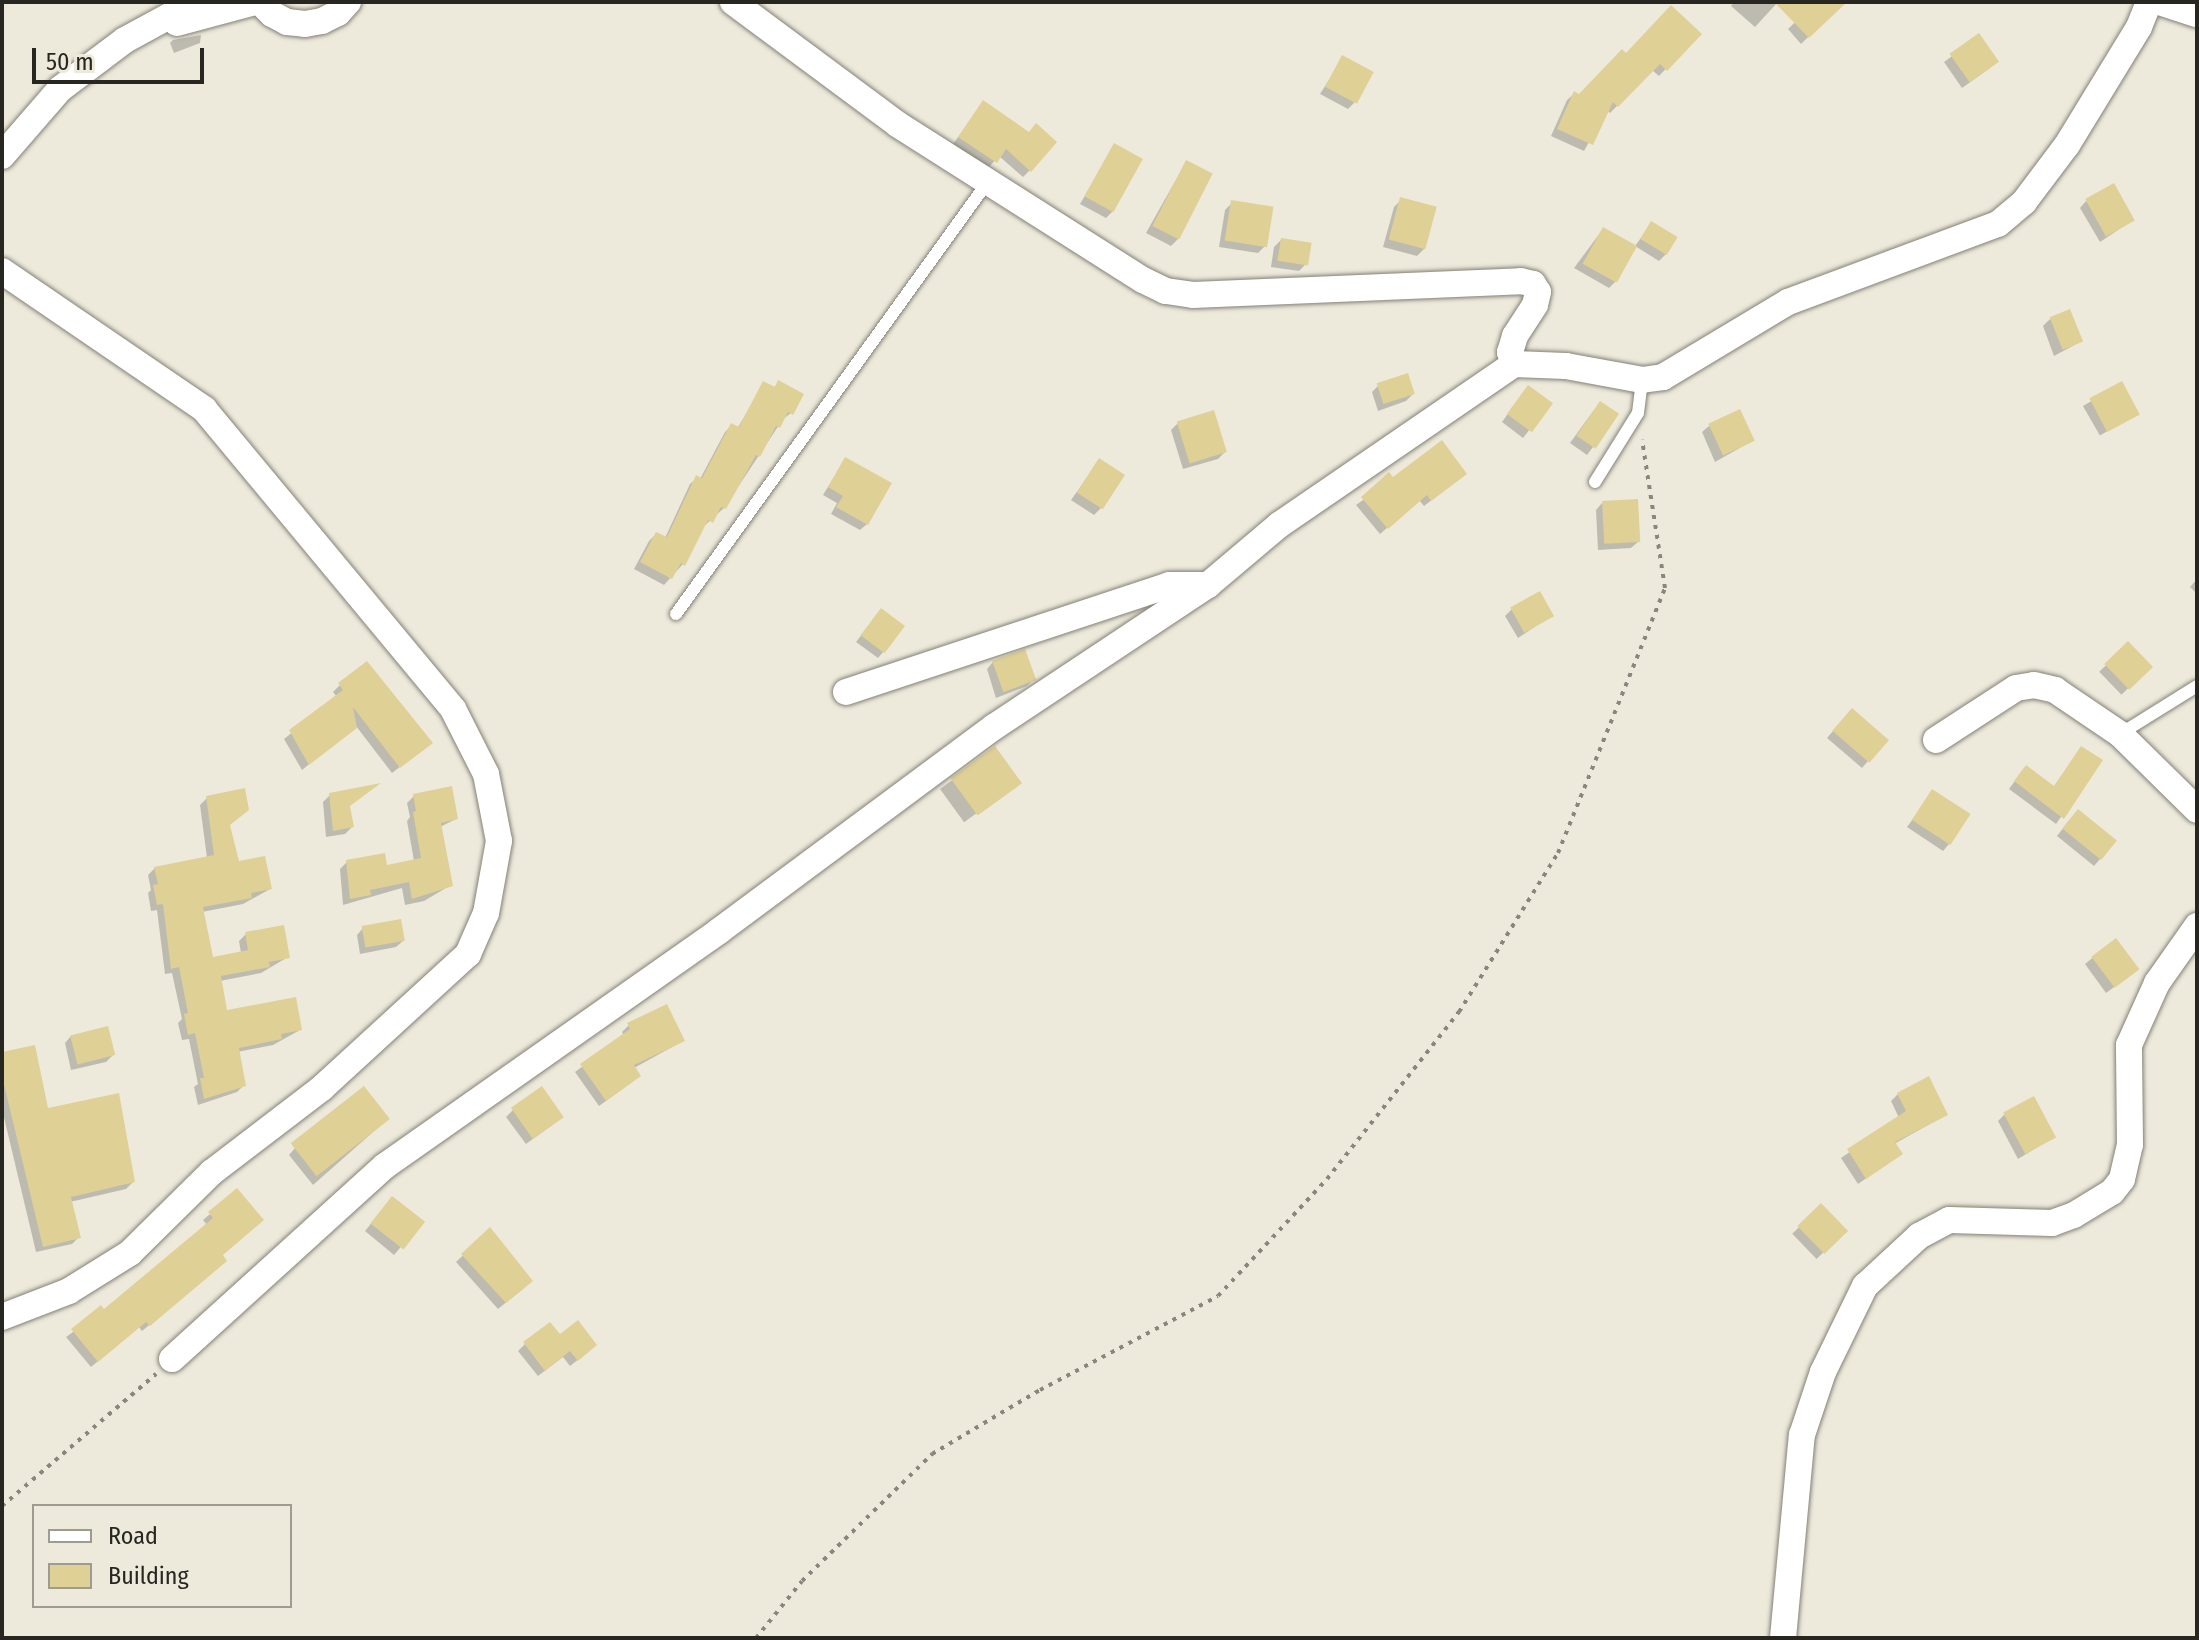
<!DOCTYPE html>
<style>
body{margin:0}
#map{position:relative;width:2199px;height:1640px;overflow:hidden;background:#edeadc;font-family:"Fira Sans Condensed",sans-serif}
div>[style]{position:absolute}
.shadow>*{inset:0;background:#0003;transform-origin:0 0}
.building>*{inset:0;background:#dfd096;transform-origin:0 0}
.path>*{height:4px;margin-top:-2px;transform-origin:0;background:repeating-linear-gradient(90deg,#89877d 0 4px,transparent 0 10px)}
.roads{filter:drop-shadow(0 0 2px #848175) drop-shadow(0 0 2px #848175)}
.service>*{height:12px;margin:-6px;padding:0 6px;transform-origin:6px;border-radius:6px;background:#fff}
.minor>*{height:26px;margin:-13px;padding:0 13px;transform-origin:13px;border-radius:13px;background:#fff}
span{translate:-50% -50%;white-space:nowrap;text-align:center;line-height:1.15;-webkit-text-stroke:8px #edeadc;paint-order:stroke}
.frame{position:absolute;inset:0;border:4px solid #272621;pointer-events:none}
.legend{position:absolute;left:32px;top:1504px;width:260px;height:104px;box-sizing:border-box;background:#edeadc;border:2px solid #9e9c91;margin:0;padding:10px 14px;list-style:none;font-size:24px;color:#272621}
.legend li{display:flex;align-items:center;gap:16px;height:40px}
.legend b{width:40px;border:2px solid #9e9c91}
.scale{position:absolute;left:32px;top:48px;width:172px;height:36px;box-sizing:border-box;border:4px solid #272621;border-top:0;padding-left:10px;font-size:24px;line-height:28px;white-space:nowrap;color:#272621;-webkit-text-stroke:6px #edeadc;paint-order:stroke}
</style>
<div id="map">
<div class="shadow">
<div style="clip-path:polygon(1734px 2px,1778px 2px,1755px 27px,1731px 6px)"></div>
<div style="clip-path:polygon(1816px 2px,1844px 2px,1801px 44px,1788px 29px)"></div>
<div style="clip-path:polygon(1699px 34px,1659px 76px,1652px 70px,1610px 113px,1607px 110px,1584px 151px,1551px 136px,1567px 100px,1574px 94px,1579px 96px,1626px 56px)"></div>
<div style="clip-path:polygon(201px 35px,200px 43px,174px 53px,170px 43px,173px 40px)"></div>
<div style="clip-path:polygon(1979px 36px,1990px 68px,1962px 88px,1944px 62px)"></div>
<div style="clip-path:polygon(1343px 58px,1354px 103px,1348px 109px,1320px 94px)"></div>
<div style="clip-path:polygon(983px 103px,1030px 170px,1023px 177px,999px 156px,988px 168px,953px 144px)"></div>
<div style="clip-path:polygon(1114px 146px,1112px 212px,1106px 218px,1080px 204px)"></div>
<div style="clip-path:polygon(1186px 162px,1178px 239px,1171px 246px,1146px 233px)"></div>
<div style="clip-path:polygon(1401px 200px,1424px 249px,1417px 256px,1383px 247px,1394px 207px)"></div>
<div style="clip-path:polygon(2086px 201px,2133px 220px,2100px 242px,2080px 208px)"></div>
<div style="clip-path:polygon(1232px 203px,1265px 246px,1258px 253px,1219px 247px,1225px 210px)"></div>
<div style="clip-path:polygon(1651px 224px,1666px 254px,1659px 261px,1635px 246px)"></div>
<div style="clip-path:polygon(1603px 229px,1616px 281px,1609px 288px,1574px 268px)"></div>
<div style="clip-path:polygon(1281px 240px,1306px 264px,1299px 271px,1271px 267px,1274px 247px)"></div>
<div style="clip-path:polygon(2050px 319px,2080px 342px,2054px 356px,2043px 326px)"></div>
<div style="clip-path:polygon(764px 383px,773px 388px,779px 383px,791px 413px,783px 419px,724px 508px,703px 527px,683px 564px,664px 585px,634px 569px,649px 541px,656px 534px,665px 538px,690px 484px,697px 478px,700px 479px,725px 432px,731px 426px,737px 429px)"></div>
<div style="left:2121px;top:384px;width:34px;height:44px;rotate:60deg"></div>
<div style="clip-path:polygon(1379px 385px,1413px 394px,1406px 401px,1378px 411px,1372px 392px)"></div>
<div style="clip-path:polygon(1522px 394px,1550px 403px,1523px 438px,1502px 422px)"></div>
<div style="clip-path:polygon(1594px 410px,1617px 415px,1587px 455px,1570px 443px)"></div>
<div style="clip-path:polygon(1178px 423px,1225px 452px,1218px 459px,1183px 469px,1171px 430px)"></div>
<div style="clip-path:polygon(1709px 426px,1752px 441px,1715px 462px,1702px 432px)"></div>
<div style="clip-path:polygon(845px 459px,867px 524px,860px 530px,831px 514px,837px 503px,823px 495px)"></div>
<div style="clip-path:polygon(1099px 461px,1101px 508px,1094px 515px,1071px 500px)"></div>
<div style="clip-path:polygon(1393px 479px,1458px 480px,1424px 506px,1419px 500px,1380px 534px,1356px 505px)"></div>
<div style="clip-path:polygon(1602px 503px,1638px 542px,1631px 548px,1598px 550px,1596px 510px)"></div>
<div style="clip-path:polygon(2196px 580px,2197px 580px,2197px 594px,2190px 587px)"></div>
<div style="clip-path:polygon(1512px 609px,1551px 616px,1518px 638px,1505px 616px)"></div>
<div style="clip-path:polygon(881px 610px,884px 651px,878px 658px,856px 642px)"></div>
<div style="left:2128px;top:644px;width:32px;height:40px;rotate:46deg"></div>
<div style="clip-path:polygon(993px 662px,1034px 679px,1027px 686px,996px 698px,987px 669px)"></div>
<div style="clip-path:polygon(340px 685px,423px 749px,392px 773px,356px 726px,302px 770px,284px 739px,337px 697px,333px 692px)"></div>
<div style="clip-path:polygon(1845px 717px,1886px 740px,1862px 768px,1827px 738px)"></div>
<div style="clip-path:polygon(2081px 748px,2100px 761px,2056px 824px,2009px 789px,2020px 774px,2053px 788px)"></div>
<div style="left:995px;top:749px;width:41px;height:68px;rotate:54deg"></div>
<div style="clip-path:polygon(1933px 792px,1949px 844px,1943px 851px,1907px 827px)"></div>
<div style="clip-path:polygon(330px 795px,348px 807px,352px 827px,345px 834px,326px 837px,323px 802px)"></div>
<div style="clip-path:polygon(414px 796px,456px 819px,440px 827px,451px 885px,424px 901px,405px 905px,402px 888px,343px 905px,340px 869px,347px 862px,386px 867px,414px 861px,407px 821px,410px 817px,407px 803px)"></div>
<div style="clip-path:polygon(207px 798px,228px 826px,237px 864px,270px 889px,243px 904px,202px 912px,211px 959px,241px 953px,239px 941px,246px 934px,288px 957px,261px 973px,220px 981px,226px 1013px,300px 1030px,273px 1045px,237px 1052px,244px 1085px,237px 1092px,198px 1105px,194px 1087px,198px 1084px,189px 1039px,182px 1040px,178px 1023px,182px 1019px,172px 973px,165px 974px,157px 910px,151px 911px,148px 893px,151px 890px,148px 875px,155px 868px,207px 858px,200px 805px)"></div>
<div style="clip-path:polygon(2071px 818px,2115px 842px,2094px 866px,2057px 836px)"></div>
<div style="clip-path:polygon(363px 928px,403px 941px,396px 947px,360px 954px,357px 935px)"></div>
<div style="clip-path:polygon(2115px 940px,2129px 976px,2106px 993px,2085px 964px)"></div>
<div style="clip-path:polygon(629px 1025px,683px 1041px,634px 1068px,632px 1082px,599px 1106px,575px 1072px,624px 1036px,622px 1032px)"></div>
<div style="clip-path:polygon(71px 1036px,113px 1055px,106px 1062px,71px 1070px,65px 1043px)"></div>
<div style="clip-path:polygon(2px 1054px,46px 1111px,133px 1182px,126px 1189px,70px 1202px,79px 1237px,72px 1244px,36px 1252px,2px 1109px)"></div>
<div style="clip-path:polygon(1898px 1094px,1946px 1115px,1894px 1144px,1901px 1154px,1858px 1184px,1841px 1158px,1899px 1118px,1891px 1101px)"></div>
<div style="clip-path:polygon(513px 1110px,555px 1123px,526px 1144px,506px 1117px)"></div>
<div style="clip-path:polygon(2004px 1115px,2054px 1137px,2018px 1159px,1998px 1121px)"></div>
<div style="clip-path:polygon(381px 1125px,313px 1185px,289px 1155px,295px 1148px)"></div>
<div style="clip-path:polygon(237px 1191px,218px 1268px,142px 1331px,139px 1327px,91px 1367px,66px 1337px,103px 1311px,207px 1225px,203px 1220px)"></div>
<div style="clip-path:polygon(386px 1205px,422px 1222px,394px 1255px,365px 1231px)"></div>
<div style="left:1821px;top:1206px;width:35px;height:40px;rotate:46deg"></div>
<div style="clip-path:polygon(490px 1230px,524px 1288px,498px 1309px,456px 1262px)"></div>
<div style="clip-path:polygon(559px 1337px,588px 1352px,570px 1366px,563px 1357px,538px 1376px,518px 1351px,525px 1344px)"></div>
</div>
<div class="building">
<div style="clip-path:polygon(1774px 2px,1847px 2px,1809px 38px)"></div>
<div style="clip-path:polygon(1671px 5px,1702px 34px,1667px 71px,1660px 64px,1618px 107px,1613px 102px,1593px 145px,1557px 129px,1574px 91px,1579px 94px,1622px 49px,1626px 53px)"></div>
<div style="left:1979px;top:33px;width:35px;height:36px;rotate:55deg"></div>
<div style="left:1342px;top:55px;width:36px;height:36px;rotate:28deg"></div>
<div style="clip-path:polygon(983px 100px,1029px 132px,1036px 123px,1057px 142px,1031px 172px,1006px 149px,997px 163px,958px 137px)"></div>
<div style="left:1114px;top:143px;width:33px;height:61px;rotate:29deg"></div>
<div style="left:1186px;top:160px;width:30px;height:74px;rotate:27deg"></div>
<div style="left:2114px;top:183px;width:43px;height:33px;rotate:61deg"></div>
<div style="left:1400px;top:197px;width:38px;height:44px;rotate:15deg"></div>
<div style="left:1231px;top:200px;width:43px;height:41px;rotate:9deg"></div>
<div style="left:1651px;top:221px;width:31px;height:21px;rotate:31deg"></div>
<div style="left:1603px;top:227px;width:39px;height:42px;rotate:29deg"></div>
<div style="left:1281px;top:238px;width:31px;height:23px;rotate:9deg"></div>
<div style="left:2070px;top:309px;width:35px;height:22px;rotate:68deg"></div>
<div style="left:1408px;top:373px;width:22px;height:33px;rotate:72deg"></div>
<div style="clip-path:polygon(778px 380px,804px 394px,793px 415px,788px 412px,780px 428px,776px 426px,760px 457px,756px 455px,726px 509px,721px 507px,713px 523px,708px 520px,685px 566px,681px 563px,672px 579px,640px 562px,656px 532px,667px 537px,696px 475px,702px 478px,731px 423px,739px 427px,763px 381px,775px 387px)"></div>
<div style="left:2122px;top:381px;width:38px;height:37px;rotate:62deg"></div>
<div style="left:1528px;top:385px;width:31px;height:36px;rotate:36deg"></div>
<div style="left:1600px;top:401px;width:23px;height:42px;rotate:34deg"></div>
<div style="left:1740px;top:409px;width:35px;height:35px;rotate:65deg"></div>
<div style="left:1214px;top:410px;width:44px;height:39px;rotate:73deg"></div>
<div style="clip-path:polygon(1442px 440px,1467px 474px,1431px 501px,1427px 495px,1388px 529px,1361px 497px,1389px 472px,1393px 477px)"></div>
<div style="clip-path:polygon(845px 457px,892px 483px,868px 525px,836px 507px,843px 496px,828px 487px)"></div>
<div style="left:1099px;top:458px;width:31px;height:41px;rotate:33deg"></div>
<div style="left:1638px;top:499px;width:43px;height:36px;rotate:87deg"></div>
<div style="left:1540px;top:591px;width:29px;height:34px;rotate:61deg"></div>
<div style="left:881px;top:608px;width:30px;height:34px;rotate:37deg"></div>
<div style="left:2128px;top:641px;width:36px;height:33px;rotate:46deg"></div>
<div style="left:1025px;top:649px;width:33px;height:35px;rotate:70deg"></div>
<div style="clip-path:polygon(367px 661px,433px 743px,400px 768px,353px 707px,357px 728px,309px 765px,289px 730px,343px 690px,338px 683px)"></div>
<div style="left:1852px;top:708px;width:49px;height:30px;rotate:41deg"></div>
<div style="left:995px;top:746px;width:46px;height:55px;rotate:54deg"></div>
<div style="clip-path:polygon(2081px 746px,2103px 760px,2064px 819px,2014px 781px,2026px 765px,2054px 786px)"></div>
<div style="clip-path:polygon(381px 783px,350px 806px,354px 827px,333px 831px,329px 793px)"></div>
<div style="clip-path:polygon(452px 786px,458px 819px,441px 823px,453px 886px,412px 899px,409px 882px,370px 890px,371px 895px,350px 899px,346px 860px,385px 853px,387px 865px,421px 858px,413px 812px,416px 811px,413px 794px)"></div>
<div style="clip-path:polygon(245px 788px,249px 810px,230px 825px,239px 861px,265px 856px,272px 889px,251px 893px,252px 898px,203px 907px,213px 957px,248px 950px,245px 932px,284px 925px,290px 958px,269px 962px,270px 967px,221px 976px,227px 1010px,296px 997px,302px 1030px,281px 1034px,282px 1039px,239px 1048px,246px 1086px,204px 1099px,200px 1078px,204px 1078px,195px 1033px,188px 1035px,184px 1014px,188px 1013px,179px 967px,171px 969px,163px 904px,157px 905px,153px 885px,158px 884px,154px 867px,214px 855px,206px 796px)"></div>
<div style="left:1932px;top:789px;width:46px;height:37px;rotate:33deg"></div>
<div style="left:2078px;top:809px;width:50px;height:25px;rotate:39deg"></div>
<div style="left:401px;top:919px;width:22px;height:40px;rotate:80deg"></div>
<div style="left:2116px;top:938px;width:39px;height:31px;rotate:53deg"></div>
<div style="clip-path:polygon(667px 1004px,685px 1041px,634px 1065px,641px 1076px,606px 1101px,580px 1064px,630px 1029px,627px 1023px)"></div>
<div style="left:108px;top:1026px;width:30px;height:39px;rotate:76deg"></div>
<div style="clip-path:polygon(35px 1045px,48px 1108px,119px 1093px,135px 1182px,71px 1197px,81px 1238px,43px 1247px,2px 1076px,2px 1052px)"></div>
<div style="clip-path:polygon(1929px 1076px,1948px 1115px,1895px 1142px,1903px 1154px,1866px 1179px,1847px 1149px,1906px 1111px,1897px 1093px)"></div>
<div style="left:364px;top:1086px;width:42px;height:93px;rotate:52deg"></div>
<div style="left:542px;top:1086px;width:38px;height:38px;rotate:55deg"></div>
<div style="left:2034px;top:1096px;width:47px;height:35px;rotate:62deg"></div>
<div style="clip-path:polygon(237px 1188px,264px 1220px,223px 1255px,227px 1261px,150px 1326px,146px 1322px,98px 1362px,71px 1329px,101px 1305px,104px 1309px,213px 1218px,208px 1212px)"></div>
<div style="left:392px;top:1196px;width:42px;height:35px;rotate:38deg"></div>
<div style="left:1821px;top:1203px;width:39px;height:33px;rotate:46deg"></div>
<div style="clip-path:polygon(490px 1227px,533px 1281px,506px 1303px,461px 1254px)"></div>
<div style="clip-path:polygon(578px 1320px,597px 1345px,578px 1361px,570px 1351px,545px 1371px,523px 1342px,550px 1322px,560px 1334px)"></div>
</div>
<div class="path">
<div style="left:2px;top:1506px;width:203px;rotate:-40.6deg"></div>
<div style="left:756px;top:1638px;width:73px;rotate:-51.1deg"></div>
<div style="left:802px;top:1581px;width:182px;rotate:-44.3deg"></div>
<div style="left:932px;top:1454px;width:126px;rotate:-30.7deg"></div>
<div style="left:1040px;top:1390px;width:201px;rotate:-27.8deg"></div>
<div style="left:1218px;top:1296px;width:160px;rotate:-47deg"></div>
<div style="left:1327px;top:1179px;width:213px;rotate:-51.7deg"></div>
<div style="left:1459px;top:1012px;width:187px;rotate:-58.1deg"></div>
<div style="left:1558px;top:853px;width:286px;rotate:-68deg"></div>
<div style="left:1665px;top:588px;width:150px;rotate:-98.8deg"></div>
</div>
<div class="roads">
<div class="service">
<div style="left:1595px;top:482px;width:81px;rotate:-58.1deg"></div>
<div style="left:1638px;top:413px;width:33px;rotate:-83deg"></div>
<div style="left:676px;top:614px;width:531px;rotate:-54.19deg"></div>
<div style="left:2120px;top:734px;width:91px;rotate:-31.9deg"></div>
</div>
<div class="minor">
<div style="left:260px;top:2px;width:17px;rotate:45deg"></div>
<div style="left:272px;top:14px;width:17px;rotate:28deg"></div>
<div style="left:287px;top:22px;width:18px;rotate:6deg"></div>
<div style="left:305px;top:24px;width:17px;rotate:-10deg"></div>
<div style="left:322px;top:21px;width:18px;rotate:-27deg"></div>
<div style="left:338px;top:13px;width:15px;rotate:-48deg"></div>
<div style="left:733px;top:2px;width:204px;rotate:36.6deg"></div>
<div style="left:897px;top:124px;width:291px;rotate:32.4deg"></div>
<div style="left:1143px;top:280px;width:25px;rotate:26deg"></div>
<div style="left:1166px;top:291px;width:27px;rotate:8deg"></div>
<div style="left:1193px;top:295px;width:328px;rotate:-2.4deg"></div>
<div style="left:1521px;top:281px;width:12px;rotate:14deg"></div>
<div style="left:1533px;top:284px;width:9px;rotate:58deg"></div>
<div style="left:1538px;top:292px;width:13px;rotate:103deg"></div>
<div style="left:1535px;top:305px;width:37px;rotate:123deg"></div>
<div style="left:1515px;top:336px;width:17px;rotate:107deg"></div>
<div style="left:1510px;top:352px;width:13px;rotate:72deg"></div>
<div style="left:2159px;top:2px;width:40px;rotate:18deg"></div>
<div style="left:177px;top:23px;width:81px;rotate:-15.1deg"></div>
<div style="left:2px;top:156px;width:89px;rotate:-49.1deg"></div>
<div style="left:60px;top:89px;width:81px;rotate:-37deg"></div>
<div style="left:125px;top:40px;width:80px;rotate:-28.5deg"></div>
<div style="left:2px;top:271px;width:245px;rotate:34.3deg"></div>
<div style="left:204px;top:409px;width:390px;rotate:50.3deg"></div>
<div style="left:453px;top:709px;width:73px;rotate:63.1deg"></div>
<div style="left:486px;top:774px;width:68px;rotate:79deg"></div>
<div style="left:499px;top:841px;width:73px;rotate:100.2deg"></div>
<div style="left:486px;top:913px;width:45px;rotate:113.7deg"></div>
<div style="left:468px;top:954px;width:198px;rotate:137.5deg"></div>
<div style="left:322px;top:1088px;width:138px;rotate:142.6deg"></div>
<div style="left:212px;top:1172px;width:115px;rotate:135.4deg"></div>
<div style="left:130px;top:1253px;width:72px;rotate:148.1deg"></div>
<div style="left:69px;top:1291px;width:72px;rotate:158.8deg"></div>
<div style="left:846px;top:692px;width:340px;rotate:-18.3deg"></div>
<div style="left:1169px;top:585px;width:39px"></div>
<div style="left:1936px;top:740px;width:95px;rotate:-33deg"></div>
<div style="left:2016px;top:688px;width:18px;rotate:-9deg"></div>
<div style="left:2034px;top:685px;width:22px;rotate:13deg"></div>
<div style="left:2055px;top:690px;width:78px;rotate:34.1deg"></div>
<div style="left:2120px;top:734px;width:108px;rotate:44.6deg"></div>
<div style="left:172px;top:1359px;width:287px;rotate:-42.2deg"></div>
<div style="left:385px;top:1166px;width:408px;rotate:-35.1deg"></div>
<div style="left:719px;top:931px;width:342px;rotate:-36.6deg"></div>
<div style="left:994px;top:727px;width:257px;rotate:-33.6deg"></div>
<div style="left:1208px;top:585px;width:93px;rotate:-40.2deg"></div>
<div style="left:1279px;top:525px;width:285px;rotate:-34.4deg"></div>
<div style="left:1514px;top:364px;width:52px;rotate:2.2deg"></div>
<div style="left:1566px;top:366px;width:77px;rotate:10.4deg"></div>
<div style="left:1642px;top:380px;width:21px;rotate:-8deg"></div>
<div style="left:1663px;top:377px;width:146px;rotate:-31deg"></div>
<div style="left:1788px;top:302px;width:224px;rotate:-20.4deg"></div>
<div style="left:1998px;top:224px;width:34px;rotate:-40deg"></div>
<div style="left:2024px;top:202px;width:71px;rotate:-53deg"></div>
<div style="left:2067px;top:145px;width:138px;rotate:-58.6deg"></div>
<div style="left:2139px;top:27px;width:27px;rotate:-68deg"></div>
<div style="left:1783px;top:1638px;width:204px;rotate:-84.7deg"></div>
<div style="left:1802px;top:1435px;width:66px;rotate:-71.6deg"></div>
<div style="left:1823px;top:1372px;width:96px;rotate:-64deg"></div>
<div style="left:1865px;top:1286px;width:74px;rotate:-42.8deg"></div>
<div style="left:1919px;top:1236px;width:34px;rotate:-28deg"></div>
<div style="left:1949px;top:1220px;width:103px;rotate:1.7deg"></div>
<div style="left:2052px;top:1223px;width:23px;rotate:-20deg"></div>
<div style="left:2074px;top:1215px;width:44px;rotate:-31.2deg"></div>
<div style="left:2112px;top:1192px;width:16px;rotate:-52deg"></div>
<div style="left:2122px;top:1179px;width:35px;rotate:-77deg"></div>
<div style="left:2130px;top:1145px;width:100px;rotate:-90.6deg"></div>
<div style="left:2129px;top:1045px;width:68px;rotate:-65.7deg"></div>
<div style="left:2157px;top:983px;width:70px;rotate:-54.9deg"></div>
</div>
</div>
<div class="frame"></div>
<ul class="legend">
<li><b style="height:10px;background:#fff"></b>Road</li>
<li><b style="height:22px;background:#dfd096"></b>Building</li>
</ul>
<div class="scale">50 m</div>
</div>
